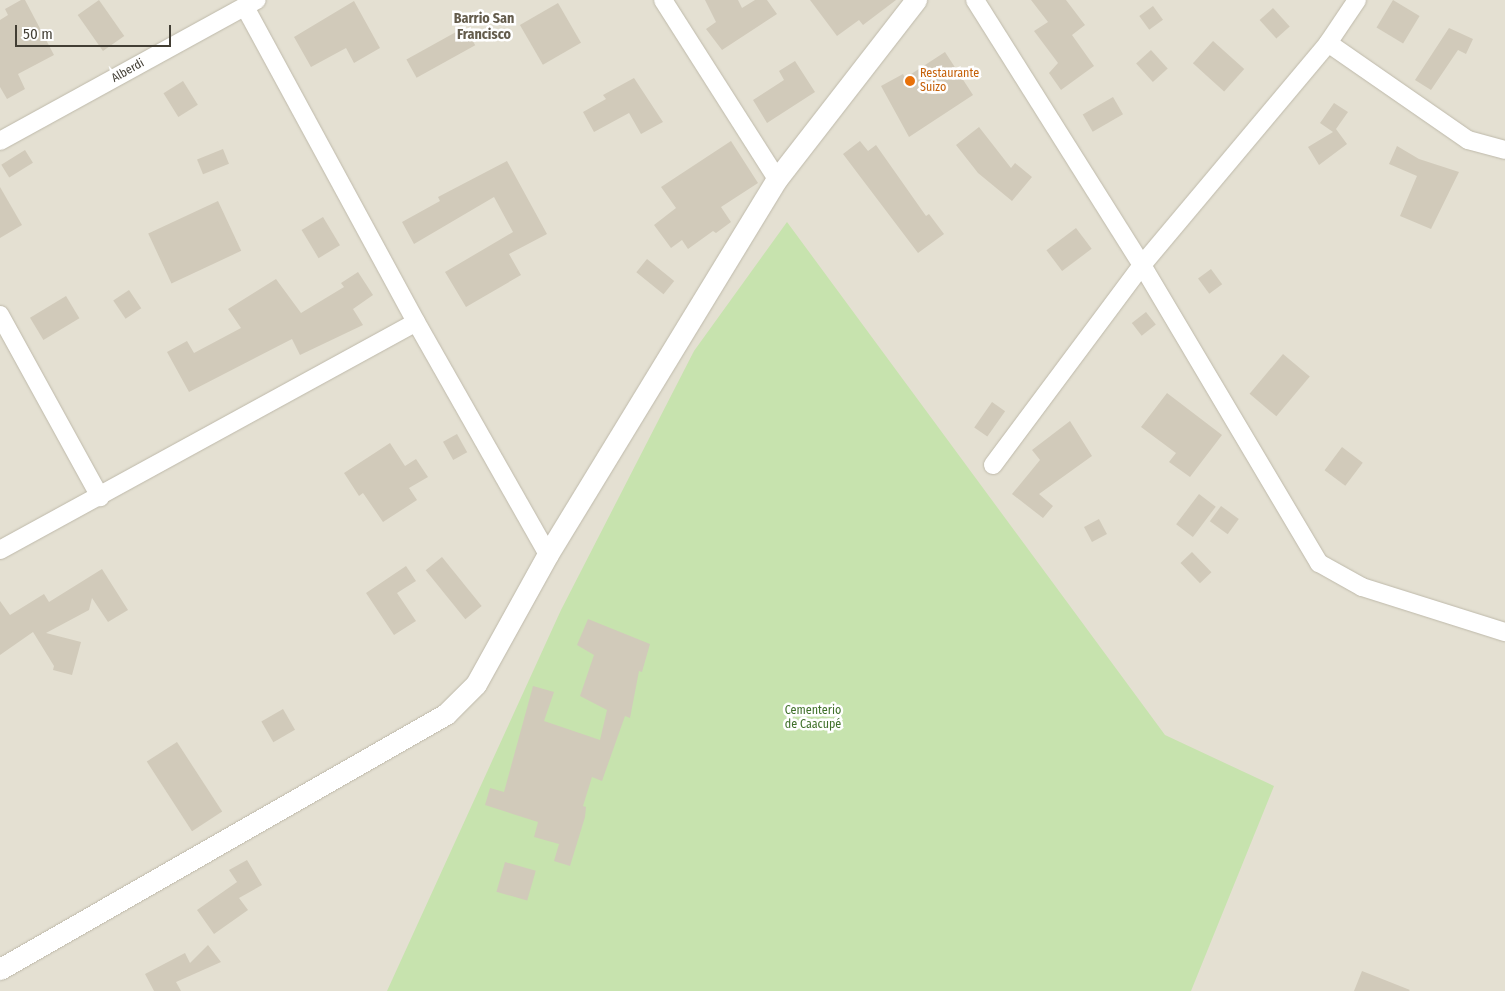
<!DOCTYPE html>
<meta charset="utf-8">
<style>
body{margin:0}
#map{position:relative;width:1505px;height:991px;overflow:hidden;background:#f1eee3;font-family:"Fira Sans Condensed",sans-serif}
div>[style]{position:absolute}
.residential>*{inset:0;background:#e4e0d2;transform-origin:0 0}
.green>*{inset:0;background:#c7e3ae}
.building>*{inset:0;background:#d1caba;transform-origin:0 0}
.roads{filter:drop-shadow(0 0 1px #beb9aa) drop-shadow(0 0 1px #beb9aa)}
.minor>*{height:18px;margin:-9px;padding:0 9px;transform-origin:9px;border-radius:9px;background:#fff}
.tertiary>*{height:21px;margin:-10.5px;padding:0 10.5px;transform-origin:10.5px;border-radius:10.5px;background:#fff}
.dots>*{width:14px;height:14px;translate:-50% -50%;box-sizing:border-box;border:2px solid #fff;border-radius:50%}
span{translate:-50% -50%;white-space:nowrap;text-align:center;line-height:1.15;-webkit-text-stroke:5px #fff;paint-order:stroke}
.street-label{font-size:12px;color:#423e34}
.food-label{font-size:12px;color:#c56008}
.left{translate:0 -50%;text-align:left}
.park-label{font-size:12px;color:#40702b}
.neighbourhood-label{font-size:14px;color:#645c4c;font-weight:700}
.scale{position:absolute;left:15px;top:25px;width:156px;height:22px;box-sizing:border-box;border:2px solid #423e34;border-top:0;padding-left:6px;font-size:15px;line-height:18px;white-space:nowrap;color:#423e34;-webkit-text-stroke:4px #fff;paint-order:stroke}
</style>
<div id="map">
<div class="residential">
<div style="left:0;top:0;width:1505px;height:991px"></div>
</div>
<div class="green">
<div style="clip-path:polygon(787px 222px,1165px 735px,1274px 786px,1191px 991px,387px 991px,561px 610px,694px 351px)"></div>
</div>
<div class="building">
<div style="clip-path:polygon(21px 0,25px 0,54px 55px,18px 74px,25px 89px,7px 99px,0 87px,0 20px,8px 15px,5px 9px)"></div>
<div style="left:99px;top:0;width:44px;height:26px;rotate:55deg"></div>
<div style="clip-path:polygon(705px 0,738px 0,742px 8px,755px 0,767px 0,777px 14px,722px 50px,706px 29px,716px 22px)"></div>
<div style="clip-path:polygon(810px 0,896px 0,863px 25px,859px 20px,837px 36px)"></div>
<div style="clip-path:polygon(1031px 0,1066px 0,1085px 25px,1072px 35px,1094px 66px,1061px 90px,1049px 73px,1058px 63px,1034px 31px,1048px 22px)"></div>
<div style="left:1393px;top:0;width:31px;height:32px;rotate:31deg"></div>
<div style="clip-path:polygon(354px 1px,380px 48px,354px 63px,346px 48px,311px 67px,294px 37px)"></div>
<div style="left:558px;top:3px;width:46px;height:44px;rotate:60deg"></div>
<div style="left:1153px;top:6px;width:17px;height:17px;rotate:54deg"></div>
<div style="left:1273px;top:8px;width:25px;height:18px;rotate:48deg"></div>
<div style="left:465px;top:27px;width:21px;height:67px;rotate:61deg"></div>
<div style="clip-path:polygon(1449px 28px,1473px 39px,1466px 54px,1458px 50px,1431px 90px,1415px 80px)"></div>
<div style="left:1213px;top:41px;width:42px;height:30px;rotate:42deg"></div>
<div style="left:1151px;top:50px;width:25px;height:20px;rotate:48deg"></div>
<div style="clip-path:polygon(945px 52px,973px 95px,909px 137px,881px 86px,903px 74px,905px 78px)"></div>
<div style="clip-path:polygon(795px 61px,815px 92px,767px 123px,753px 100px,784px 80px,779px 71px)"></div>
<div style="clip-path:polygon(634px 78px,663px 122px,641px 134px,629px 113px,594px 132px,583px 112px,606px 99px,603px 95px)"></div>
<div style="left:183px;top:81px;width:28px;height:23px;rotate:58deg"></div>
<div style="left:1113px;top:97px;width:20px;height:35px;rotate:60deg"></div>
<div style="clip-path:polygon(1334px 103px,1348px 112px,1336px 129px,1347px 144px,1319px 165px,1308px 147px,1333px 132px,1320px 123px)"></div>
<div style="clip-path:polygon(979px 127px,1011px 168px,1015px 163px,1032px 177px,1012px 201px,978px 173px,956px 145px)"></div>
<div style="clip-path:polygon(731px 141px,758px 183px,721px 207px,731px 222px,716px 233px,713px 231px,688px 249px,682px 240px,671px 248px,654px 225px,676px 208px,661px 187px)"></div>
<div style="clip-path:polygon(860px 141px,868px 151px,876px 145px,926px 216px,929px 214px,944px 234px,918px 253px,843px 154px)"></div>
<div style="clip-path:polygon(1397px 146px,1419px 159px,1459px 172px,1431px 229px,1400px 216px,1417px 176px,1389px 164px)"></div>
<div style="left:223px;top:149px;width:16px;height:28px;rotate:68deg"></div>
<div style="left:25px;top:150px;width:15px;height:28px;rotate:58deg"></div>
<div style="clip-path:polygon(507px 161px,547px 234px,509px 254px,521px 275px,466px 307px,445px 272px,513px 232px,494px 197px,414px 244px,402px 222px,440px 201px,438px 197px)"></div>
<div style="clip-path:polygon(0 187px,22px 225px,0 238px)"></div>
<div style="left:218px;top:201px;width:55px;height:77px;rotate:65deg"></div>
<div style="left:323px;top:217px;width:33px;height:25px;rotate:59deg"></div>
<div style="left:1076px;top:228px;width:26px;height:37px;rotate:53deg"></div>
<div style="left:647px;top:259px;width:35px;height:17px;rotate:39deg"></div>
<div style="left:1211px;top:269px;width:19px;height:16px;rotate:54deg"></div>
<div style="clip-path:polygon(358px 272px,373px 295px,353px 309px,363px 325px,300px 355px,292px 339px,189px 392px,167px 352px,187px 341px,194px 353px,241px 328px,228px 309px,276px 279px,301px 313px,344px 287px,341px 283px)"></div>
<div style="left:129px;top:290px;width:22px;height:19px;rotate:56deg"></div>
<div style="left:66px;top:296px;width:26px;height:42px;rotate:59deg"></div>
<div style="left:1146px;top:312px;width:16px;height:18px;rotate:52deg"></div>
<div style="left:1283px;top:354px;width:35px;height:52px;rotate:40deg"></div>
<div style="clip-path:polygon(1167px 393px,1222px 435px,1190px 477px,1169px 462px,1176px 453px,1141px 427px)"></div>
<div style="left:992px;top:402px;width:16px;height:31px;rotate:35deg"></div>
<div style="clip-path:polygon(1070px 421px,1092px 456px,1039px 494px,1053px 506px,1043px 518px,1012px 494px,1040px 460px,1032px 450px)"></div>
<div style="left:457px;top:434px;width:21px;height:16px;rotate:61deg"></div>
<div style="clip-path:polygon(390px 443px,405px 466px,416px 459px,428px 477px,409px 488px,417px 500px,383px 522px,363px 493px,359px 496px,344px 473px)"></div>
<div style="left:1342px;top:447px;width:26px;height:29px;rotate:37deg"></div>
<div style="left:1199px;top:494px;width:21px;height:38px;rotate:37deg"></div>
<div style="left:1221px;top:506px;width:22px;height:19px;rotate:36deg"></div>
<div style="left:1099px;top:519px;width:17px;height:17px;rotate:62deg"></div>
<div style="left:1192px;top:552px;width:28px;height:16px;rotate:46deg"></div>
<div style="left:442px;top:557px;width:63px;height:21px;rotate:51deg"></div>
<div style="clip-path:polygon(406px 566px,416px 581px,397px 593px,416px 621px,394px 635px,366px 593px)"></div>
<div style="clip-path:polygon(102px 569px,128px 610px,108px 622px,92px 598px,89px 610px,46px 633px,81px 642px,72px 675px,53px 670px,54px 666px,33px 632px,0 655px,0 601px,10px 615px,44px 594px,49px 602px)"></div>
<div style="clip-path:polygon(588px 619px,650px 644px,642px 672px,639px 671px,630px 718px,625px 716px,602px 781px,592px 777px,583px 806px,586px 807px,585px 817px,570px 866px,554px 861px,559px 844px,534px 837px,538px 822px,485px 805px,490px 788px,504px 792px,533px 686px,554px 692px,544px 721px,600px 740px,607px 710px,580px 696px,594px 655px,577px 645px)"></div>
<div style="left:283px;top:709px;width:24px;height:25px;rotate:60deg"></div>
<div style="left:177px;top:742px;width:83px;height:36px;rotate:57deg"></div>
<div style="clip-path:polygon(247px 860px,262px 885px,239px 898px,248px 910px,214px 934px,197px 910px,237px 882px,229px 870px)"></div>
<div style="left:505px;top:862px;width:32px;height:31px;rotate:16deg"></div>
<div style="clip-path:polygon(208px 945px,221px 962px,176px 982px,181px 991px,154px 991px,145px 974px,185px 953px,190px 963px)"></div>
<div style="clip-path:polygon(1362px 971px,1410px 990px,1409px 991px,1354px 991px)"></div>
</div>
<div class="roads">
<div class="minor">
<div style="left:663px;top:0;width:212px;rotate:57.5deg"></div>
<div style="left:975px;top:0;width:313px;rotate:57.8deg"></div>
<div style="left:1142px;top:265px;width:347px;rotate:59.3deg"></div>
<div style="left:1319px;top:563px;width:49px;rotate:29.2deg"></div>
<div style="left:1362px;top:587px;width:150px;rotate:17.5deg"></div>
<div style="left:245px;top:7px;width:358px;rotate:61.5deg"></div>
<div style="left:416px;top:322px;width:267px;rotate:60.4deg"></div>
<div style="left:1328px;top:43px;width:170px;rotate:34.7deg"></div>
<div style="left:1468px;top:140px;width:38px;rotate:15deg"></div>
<div style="left:0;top:141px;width:293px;rotate:-28.8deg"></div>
<div style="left:0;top:315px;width:208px;rotate:61.2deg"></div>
<div style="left:993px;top:465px;width:249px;rotate:-53.3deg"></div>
<div style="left:1142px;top:265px;width:290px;rotate:-50deg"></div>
<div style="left:1328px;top:43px;width:52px;rotate:-56deg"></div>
<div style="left:0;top:550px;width:474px;rotate:-28.7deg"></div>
</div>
<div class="tertiary">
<div style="left:0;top:969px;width:514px;rotate:-29.76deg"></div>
<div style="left:446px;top:714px;width:42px;rotate:-45deg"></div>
<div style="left:476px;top:684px;width:149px;rotate:-61deg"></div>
<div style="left:548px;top:554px;width:439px;rotate:-58.6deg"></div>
<div style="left:777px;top:179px;width:227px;rotate:-52.2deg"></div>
</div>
</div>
<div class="dots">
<div style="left:910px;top:81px;background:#e8710a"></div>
</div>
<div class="street-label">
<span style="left:128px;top:71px;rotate:-29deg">Alberdi</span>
</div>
<div class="food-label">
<span class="left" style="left:920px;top:81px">Restaurante<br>Suizo</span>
</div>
<div class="park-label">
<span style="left:813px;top:718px">Cementerio<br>de Caacupé</span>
</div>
<div class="neighbourhood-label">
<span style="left:484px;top:27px">Barrio San<br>Francisco</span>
</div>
<div class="scale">50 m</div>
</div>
